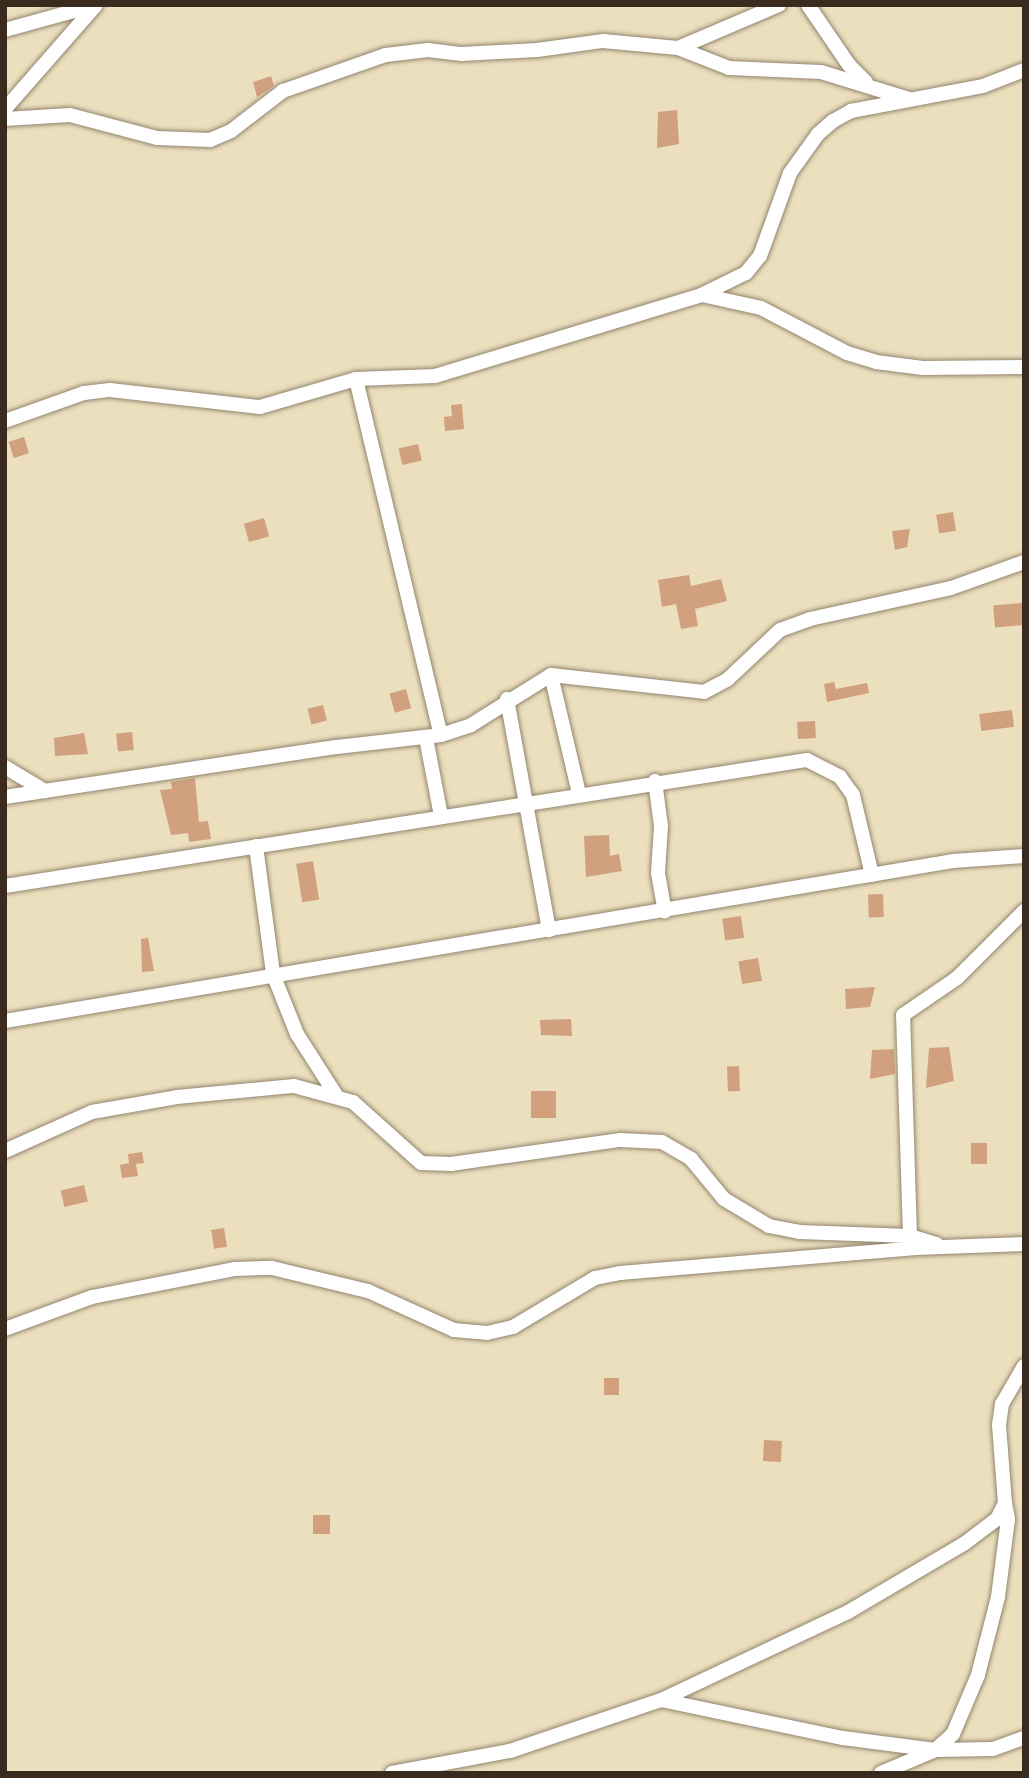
<!DOCTYPE html>
<style>
body{margin:0}
#map{position:relative;width:1029px;height:1778px;overflow:hidden;background:#ebdfbe;font-family:Cardo,serif}
div>[style]{position:absolute}
.building>*{inset:0;background:#d1a07f;transform-origin:0 0}
.roads{filter:drop-shadow(0 0 2px #93846e) drop-shadow(0 0 2px #93846e)}
.minor>*{height:14px;margin:-7px;padding:0 7px;transform-origin:7px;border-radius:7px;background:#fff}
span{translate:-50% -50%;white-space:nowrap;text-align:center;line-height:1.15;-webkit-text-stroke:6px #f7f3e8;paint-order:stroke}
.frame{position:absolute;inset:0;border:7px solid #3b2a1e;pointer-events:none}
</style>
<div id="map">
<div class="building">
<div style="clip-path:polygon(271px 76px,274px 86px,257px 97px,253px 82px)"></div>
<div style="clip-path:polygon(677px 110px,679px 144px,657px 148px,658px 112px)"></div>
<div style="clip-path:polygon(462px 404px,464px 429px,445px 431px,444px 417px,452px 416px,451px 405px)"></div>
<div style="left:24px;top:437px;width:17px;height:16px;rotate:73deg"></div>
<div style="left:418px;top:444px;width:17px;height:20px;rotate:77deg"></div>
<div style="left:953px;top:512px;width:19px;height:17px;rotate:81deg"></div>
<div style="left:264px;top:518px;width:19px;height:21px;rotate:74deg"></div>
<div style="clip-path:polygon(910px 529px,907px 547px,895px 550px,892px 531px)"></div>
<div style="clip-path:polygon(689px 575px,691px 586px,721px 579px,727px 601px,695px 609px,698px 626px,681px 629px,676px 604px,662px 607px,658px 580px)"></div>
<div style="left:1022px;top:603px;width:22px;height:29px;rotate:85deg"></div>
<div style="clip-path:polygon(834px 682px,836px 689px,867px 683px,869px 693px,827px 702px,824px 684px)"></div>
<div style="left:406px;top:689px;width:20px;height:17px;rotate:75deg"></div>
<div style="left:323px;top:705px;width:16px;height:16px;rotate:76deg"></div>
<div style="left:1012px;top:710px;width:17px;height:33px;rotate:83deg"></div>
<div style="left:815px;top:721px;width:17px;height:18px;rotate:87deg"></div>
<div style="left:132px;top:732px;width:18px;height:16px;rotate:84deg"></div>
<div style="clip-path:polygon(84px 733px,88px 754px,55px 756px,54px 738px)"></div>
<div style="clip-path:polygon(195px 778px,199px 822px,208px 821px,211px 839px,189px 842px,188px 833px,171px 835px,160px 790px,172px 789px,171px 782px)"></div>
<div style="clip-path:polygon(609px 835px,610px 856px,619px 854px,622px 871px,586px 877px,584px 836px)"></div>
<div style="left:313px;top:861px;width:39px;height:17px;rotate:81deg"></div>
<div style="left:883px;top:894px;width:23px;height:15px;rotate:88deg"></div>
<div style="left:741px;top:916px;width:22px;height:19px;rotate:82deg"></div>
<div style="clip-path:polygon(148px 938px,154px 971px,142px 972px,141px 939px)"></div>
<div style="left:758px;top:958px;width:23px;height:20px;rotate:80deg"></div>
<div style="clip-path:polygon(875px 987px,870px 1007px,846px 1009px,845px 989px)"></div>
<div style="clip-path:polygon(571px 1019px,572px 1036px,541px 1035px,540px 1020px)"></div>
<div style="clip-path:polygon(949px 1047px,954px 1081px,926px 1088px,929px 1048px)"></div>
<div style="clip-path:polygon(894px 1049px,895px 1074px,870px 1079px,872px 1050px)"></div>
<div style="left:739px;top:1066px;width:25px;height:12px;rotate:88deg"></div>
<div style="left:531px;top:1091px;width:25px;height:27px"></div>
<div style="left:971px;top:1143px;width:16px;height:21px"></div>
<div style="clip-path:polygon(142px 1152px,144px 1163px,136px 1164px,138px 1176px,122px 1178px,120px 1165px,129px 1163px,128px 1154px)"></div>
<div style="left:84px;top:1185px;width:17px;height:24px;rotate:77deg"></div>
<div style="left:224px;top:1228px;width:19px;height:13px;rotate:81deg"></div>
<div style="left:619px;top:1378px;width:17px;height:15px;rotate:90deg"></div>
<div style="left:764px;top:1440px;width:18px;height:21px;rotate:3deg"></div>
<div style="left:313px;top:1515px;width:17px;height:19px"></div>
</div>
<div class="roads">
<div class="minor">
<div style="left:808px;top:5px;width:73px;rotate:55.7deg"></div>
<div style="left:849px;top:65px;width:24px;rotate:45deg"></div>
<div style="left:5px;top:30px;width:93px;rotate:-15.5deg"></div>
<div style="left:678px;top:48px;width:110px;rotate:-23.1deg"></div>
<div style="left:5px;top:109px;width:138px;rotate:-48.8deg"></div>
<div style="left:5px;top:119px;width:65px;rotate:-3.5deg"></div>
<div style="left:70px;top:115px;width:90px;rotate:14.8deg"></div>
<div style="left:157px;top:138px;width:53px;rotate:2.2deg"></div>
<div style="left:210px;top:140px;width:23px;rotate:-23deg"></div>
<div style="left:231px;top:131px;width:66px;rotate:-37.6deg"></div>
<div style="left:283px;top:91px;width:109px;rotate:-19.3deg"></div>
<div style="left:386px;top:55px;width:42px;rotate:-6.8deg"></div>
<div style="left:428px;top:50px;width:34px;rotate:7deg"></div>
<div style="left:462px;top:54px;width:75px;rotate:-3.1deg"></div>
<div style="left:537px;top:50px;width:67px;rotate:-7.8deg"></div>
<div style="left:603px;top:41px;width:75px;rotate:5.3deg"></div>
<div style="left:678px;top:48px;width:55px;rotate:21.4deg"></div>
<div style="left:729px;top:68px;width:92px;rotate:2.5deg"></div>
<div style="left:821px;top:72px;width:92px;rotate:17.1deg"></div>
<div style="left:702px;top:295px;width:60px;rotate:12.4deg"></div>
<div style="left:761px;top:308px;width:97px;rotate:27.6deg"></div>
<div style="left:847px;top:353px;width:30px;rotate:17deg"></div>
<div style="left:876px;top:362px;width:47px;rotate:7.3deg"></div>
<div style="left:923px;top:368px;width:101px;rotate:-0.6deg"></div>
<div style="left:356px;top:379px;width:366px;rotate:76.6deg"></div>
<div style="left:5px;top:421px;width:84px;rotate:-19.5deg"></div>
<div style="left:84px;top:393px;width:26px;rotate:-7deg"></div>
<div style="left:110px;top:390px;width:151px;rotate:6.5deg"></div>
<div style="left:260px;top:407px;width:100px;rotate:-16.3deg"></div>
<div style="left:356px;top:379px;width:79px;rotate:-2.2deg"></div>
<div style="left:435px;top:376px;width:278px;rotate:-16.9deg"></div>
<div style="left:701px;top:295px;width:50px;rotate:-26.1deg"></div>
<div style="left:746px;top:273px;width:22px;rotate:-51deg"></div>
<div style="left:760px;top:256px;width:88px;rotate:-70.1deg"></div>
<div style="left:790px;top:173px;width:48px;rotate:-54.3deg"></div>
<div style="left:818px;top:134px;width:20px;rotate:-41deg"></div>
<div style="left:833px;top:121px;width:21px;rotate:-29deg"></div>
<div style="left:851px;top:111px;width:134px;rotate:-10.7deg"></div>
<div style="left:983px;top:86px;width:44px;rotate:-21.3deg"></div>
<div style="left:551px;top:675px;width:121px;rotate:76.7deg"></div>
<div style="left:507px;top:699px;width:235px;rotate:79.7deg"></div>
<div style="left:426px;top:738px;width:79px;rotate:79.1deg"></div>
<div style="left:5px;top:767px;width:47px;rotate:31deg"></div>
<div style="left:655px;top:781px;width:45px;rotate:82.4deg"></div>
<div style="left:661px;top:826px;width:47px;rotate:93.7deg"></div>
<div style="left:658px;top:873px;width:39px;rotate:80deg"></div>
<div style="left:5px;top:797px;width:336px;rotate:-8.6deg"></div>
<div style="left:337px;top:747px;width:105px;rotate:-6.6deg"></div>
<div style="left:441px;top:735px;width:32px;rotate:-18deg"></div>
<div style="left:471px;top:725px;width:94px;rotate:-32deg"></div>
<div style="left:551px;top:675px;width:154px;rotate:6.3deg"></div>
<div style="left:704px;top:692px;width:27px;rotate:-28deg"></div>
<div style="left:728px;top:679px;width:71px;rotate:-43.3deg"></div>
<div style="left:780px;top:630px;width:32px;rotate:-20deg"></div>
<div style="left:810px;top:619px;width:144px;rotate:-12.4deg"></div>
<div style="left:951px;top:588px;width:77px;rotate:-19.6deg"></div>
<div style="left:256px;top:846px;width:129px;rotate:82.4deg"></div>
<div style="left:273px;top:974px;width:65px;rotate:68.2deg"></div>
<div style="left:297px;top:1034px;width:72px;rotate:57.4deg"></div>
<div style="left:5px;top:886px;width:812px;rotate:-8.93deg"></div>
<div style="left:807px;top:760px;width:37px;rotate:27deg"></div>
<div style="left:840px;top:777px;width:22px;rotate:54deg"></div>
<div style="left:853px;top:795px;width:82px;rotate:76.6deg"></div>
<div style="left:5px;top:1021px;width:961px;rotate:-9.58deg"></div>
<div style="left:953px;top:861px;width:71px;rotate:-4deg"></div>
<div style="left:5px;top:1151px;width:95px;rotate:-24.1deg"></div>
<div style="left:92px;top:1112px;width:86px;rotate:-10deg"></div>
<div style="left:177px;top:1097px;width:118px;rotate:-5.4deg"></div>
<div style="left:294px;top:1086px;width:61px;rotate:15.2deg"></div>
<div style="left:353px;top:1102px;width:91px;rotate:41.9deg"></div>
<div style="left:421px;top:1163px;width:30px;rotate:2deg"></div>
<div style="left:451px;top:1164px;width:171px;rotate:-8.1deg"></div>
<div style="left:620px;top:1140px;width:42px;rotate:2.7deg"></div>
<div style="left:662px;top:1142px;width:34px;rotate:30deg"></div>
<div style="left:691px;top:1159px;width:52px;rotate:50.5deg"></div>
<div style="left:724px;top:1199px;width:52px;rotate:31deg"></div>
<div style="left:769px;top:1226px;width:31px;rotate:11deg"></div>
<div style="left:799px;top:1232px;width:111px;rotate:2.1deg"></div>
<div style="left:910px;top:1236px;width:28px;rotate:17deg"></div>
<div style="left:910px;top:1236px;width:221px;rotate:-91.8deg"></div>
<div style="left:903px;top:1015px;width:65px;rotate:-34.4deg"></div>
<div style="left:957px;top:978px;width:95px;rotate:-45deg"></div>
<div style="left:5px;top:1329px;width:93px;rotate:-20.2deg"></div>
<div style="left:92px;top:1297px;width:146px;rotate:-11.1deg"></div>
<div style="left:235px;top:1269px;width:37px;rotate:-2deg"></div>
<div style="left:272px;top:1268px;width:99px;rotate:13.5deg"></div>
<div style="left:368px;top:1291px;width:94px;rotate:24.4deg"></div>
<div style="left:454px;top:1330px;width:33px;rotate:5deg"></div>
<div style="left:487px;top:1333px;width:27px;rotate:-13deg"></div>
<div style="left:513px;top:1327px;width:96px;rotate:-30.9deg"></div>
<div style="left:595px;top:1278px;width:25px;rotate:-11deg"></div>
<div style="left:620px;top:1273px;width:297px;rotate:-4.8deg"></div>
<div style="left:916px;top:1248px;width:108px;rotate:-2.1deg"></div>
<div style="left:1005px;top:1503px;width:16px;rotate:79deg"></div>
<div style="left:1008px;top:1519px;width:79px;rotate:97.3deg"></div>
<div style="left:998px;top:1597px;width:81px;rotate:104.4deg"></div>
<div style="left:978px;top:1675px;width:64px;rotate:113deg"></div>
<div style="left:953px;top:1734px;width:24px;rotate:138deg"></div>
<div style="left:935px;top:1750px;width:58px;rotate:-1deg"></div>
<div style="left:993px;top:1749px;width:33px;rotate:-20deg"></div>
<div style="left:661px;top:1700px;width:186px;rotate:11.8deg"></div>
<div style="left:843px;top:1738px;width:93px;rotate:7.4deg"></div>
<div style="left:392px;top:1773px;width:120px;rotate:-10.6deg"></div>
<div style="left:510px;top:1751px;width:159px;rotate:-18.7deg"></div>
<div style="left:661px;top:1700px;width:207px;rotate:-25.2deg"></div>
<div style="left:848px;top:1612px;width:136px;rotate:-30.5deg"></div>
<div style="left:965px;top:1543px;width:40px;rotate:-37deg"></div>
<div style="left:997px;top:1519px;width:18px;rotate:-63deg"></div>
<div style="left:1005px;top:1503px;width:78px;rotate:-94.4deg"></div>
<div style="left:999px;top:1425px;width:21px;rotate:-82deg"></div>
<div style="left:1002px;top:1404px;width:44px;rotate:-59.9deg"></div>
<div style="left:881px;top:1773px;width:56px;rotate:-22.9deg"></div>
</div>
</div>
<div class="frame"></div>
</div>
